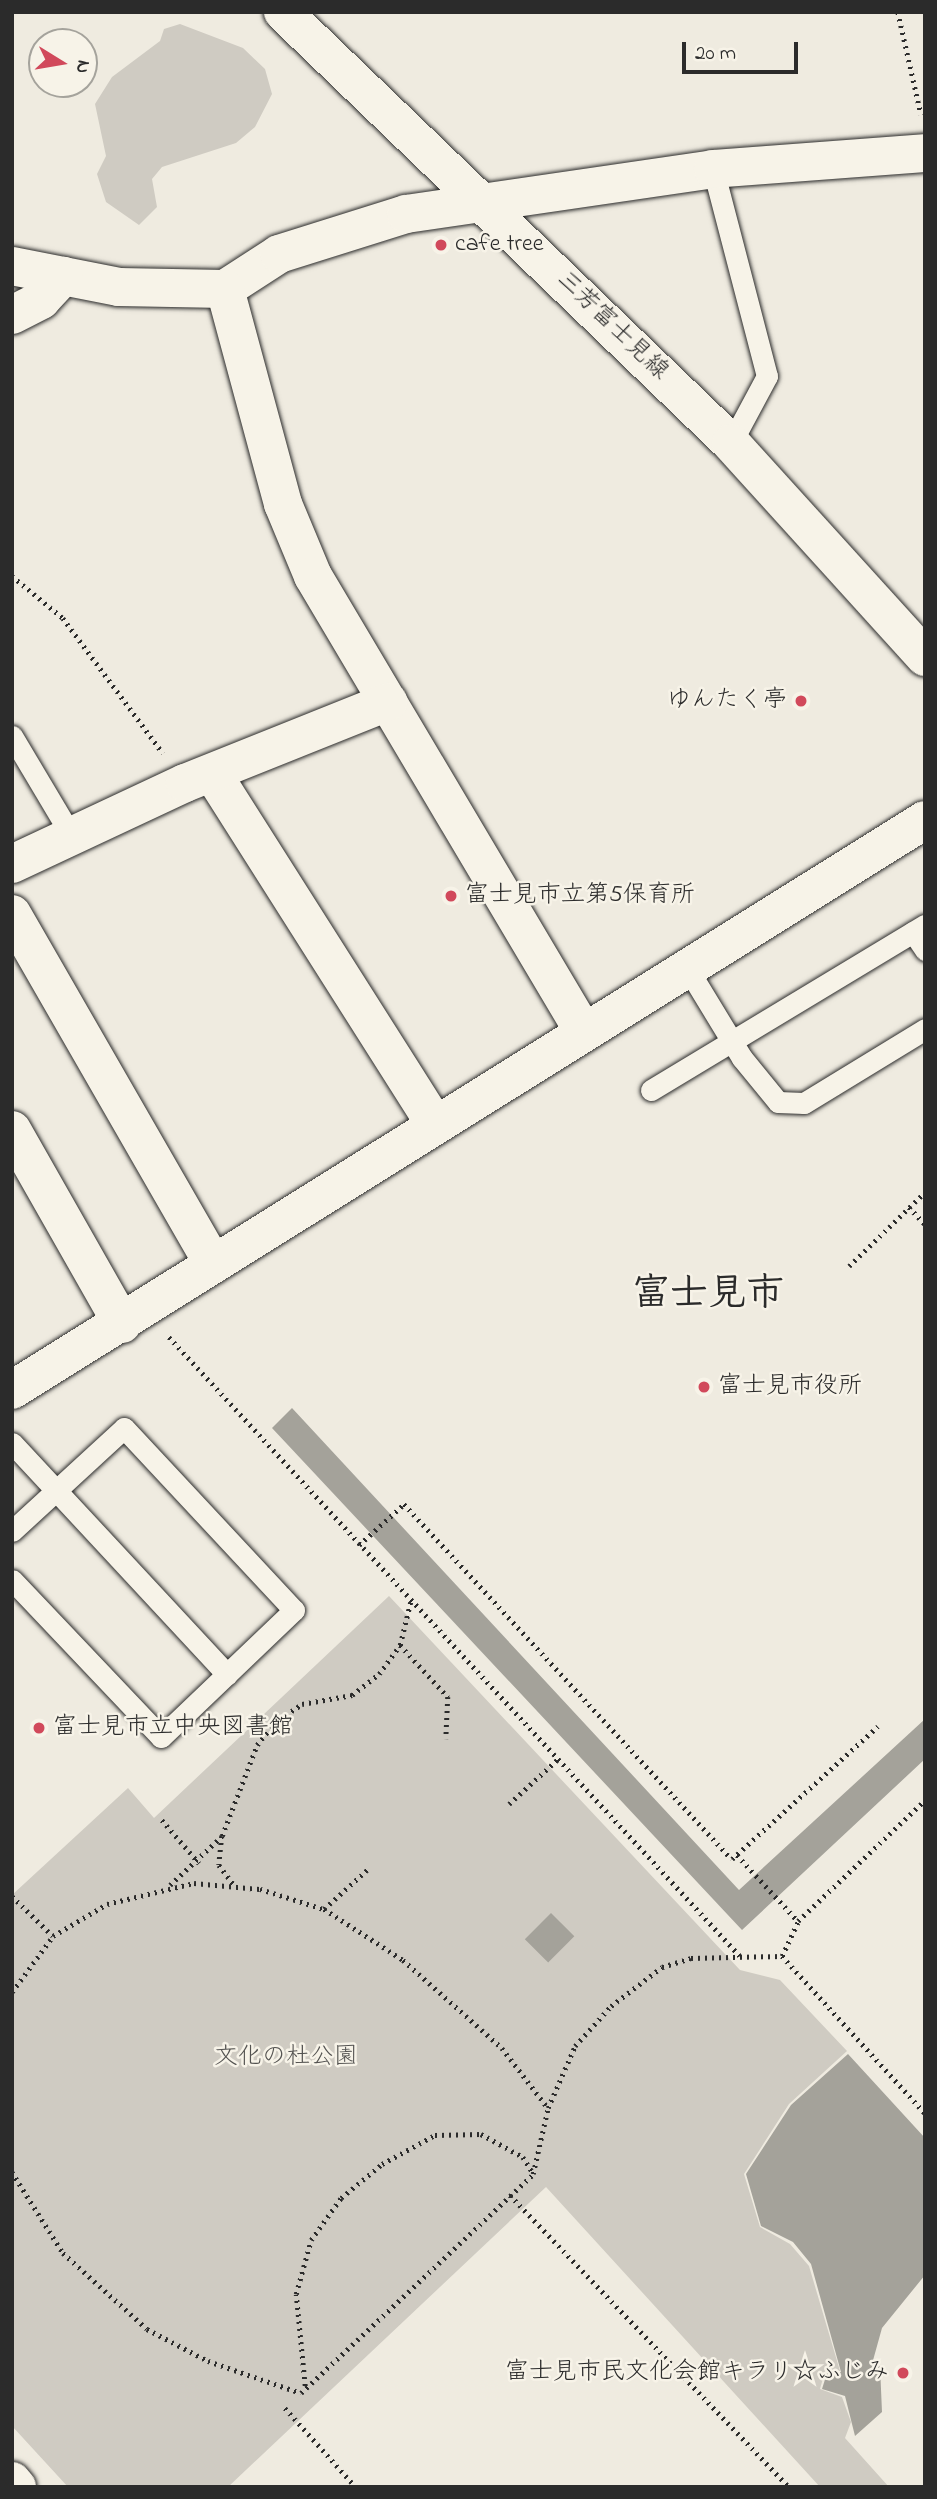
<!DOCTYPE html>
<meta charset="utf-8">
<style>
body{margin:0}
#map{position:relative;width:937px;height:2499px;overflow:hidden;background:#efebe0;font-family:"Indie Flower","Klee One",sans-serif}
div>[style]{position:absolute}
.green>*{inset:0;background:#cfcbc2}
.water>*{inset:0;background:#a4a29a;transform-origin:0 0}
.path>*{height:4.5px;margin-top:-2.25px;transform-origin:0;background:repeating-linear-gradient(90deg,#2b2b2b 0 2px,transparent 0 7px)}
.roads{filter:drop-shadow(0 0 2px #2b2b2b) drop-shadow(0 0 2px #2b2b2b)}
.service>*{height:21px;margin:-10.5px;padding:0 10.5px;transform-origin:10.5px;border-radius:10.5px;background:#f7f3e8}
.minor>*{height:38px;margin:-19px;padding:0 19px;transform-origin:19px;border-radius:19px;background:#f7f3e8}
.tertiary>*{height:38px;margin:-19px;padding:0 19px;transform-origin:19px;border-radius:19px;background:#f7f3e8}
.secondary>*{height:38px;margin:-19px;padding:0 19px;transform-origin:19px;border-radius:19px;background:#f7f3e8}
.dots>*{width:19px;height:19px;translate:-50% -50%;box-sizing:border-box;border:4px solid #f7f3e8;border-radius:50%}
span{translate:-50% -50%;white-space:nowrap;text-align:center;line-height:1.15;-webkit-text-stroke:5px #f7f3e8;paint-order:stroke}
.poi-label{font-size:24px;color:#2b2b2b}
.left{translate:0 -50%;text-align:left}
.right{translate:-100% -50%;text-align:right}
.street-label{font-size:24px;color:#2b2b2b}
.park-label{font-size:24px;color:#545351}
.town-label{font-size:38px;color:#2b2b2b;font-weight:700}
.frame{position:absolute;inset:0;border:14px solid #2b2b2b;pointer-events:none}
.north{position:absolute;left:28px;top:28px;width:70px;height:70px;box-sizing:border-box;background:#f7f3e8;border:2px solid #a5a39c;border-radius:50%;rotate:101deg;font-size:19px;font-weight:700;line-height:28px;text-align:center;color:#2b2b2b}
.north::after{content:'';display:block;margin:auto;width:24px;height:32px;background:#d1495b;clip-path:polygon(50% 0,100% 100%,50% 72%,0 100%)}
.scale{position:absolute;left:682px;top:42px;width:116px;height:32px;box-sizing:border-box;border:4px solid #2b2b2b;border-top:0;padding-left:9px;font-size:21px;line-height:24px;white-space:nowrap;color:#2b2b2b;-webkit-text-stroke:5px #f7f3e8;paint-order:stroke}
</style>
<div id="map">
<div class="green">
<div style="clip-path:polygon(180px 24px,243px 48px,265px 69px,272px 94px,255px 127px,236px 143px,162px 167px,152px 179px,157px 207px,139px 225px,106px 202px,97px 174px,106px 156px,95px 104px,112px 77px,160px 41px,164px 29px)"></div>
<div style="clip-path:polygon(389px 1596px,740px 1970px,780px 1980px,847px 2051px,789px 2104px,744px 2174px,760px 2227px,790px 2244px,809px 2266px,840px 2371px,825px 2371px,820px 2389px,842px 2397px,851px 2422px,845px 2438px,889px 2487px,820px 2487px,546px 2187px,228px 2487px,68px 2487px,12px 2426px,12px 1895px,128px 1788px,154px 1818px)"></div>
</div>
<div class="water">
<div style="clip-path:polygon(292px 1408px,739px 1890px,925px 1719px,925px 1759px,742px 1930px,272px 1428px)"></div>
<div style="left:551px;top:1913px;width:33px;height:37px;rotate:45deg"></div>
<div style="clip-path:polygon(848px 2054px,925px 2138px,925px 2275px,882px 2328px,872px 2364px,880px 2366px,882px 2412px,855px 2436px,845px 2396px,822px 2389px,827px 2373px,841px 2372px,811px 2264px,793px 2242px,761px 2226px,746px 2174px,791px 2105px)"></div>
</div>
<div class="path">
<div style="left:898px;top:12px;width:105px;rotate:77.3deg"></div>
<div style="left:12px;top:576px;width:66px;rotate:39.5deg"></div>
<div style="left:63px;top:618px;width:168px;rotate:53.5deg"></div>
<div style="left:909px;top:1207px;width:23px;rotate:47deg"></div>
<div style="left:849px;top:1266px;width:106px;rotate:-44.2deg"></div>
<div style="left:169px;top:1337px;width:842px;rotate:47.31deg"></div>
<div style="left:359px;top:1545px;width:61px;rotate:-42.3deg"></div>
<div style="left:404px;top:1504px;width:483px;rotate:47.3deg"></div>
<div style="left:732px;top:1859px;width:197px;rotate:-42.3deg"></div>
<div style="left:400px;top:1645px;width:71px;rotate:47.3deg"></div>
<div style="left:448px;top:1697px;width:42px;rotate:92.7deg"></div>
<div style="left:509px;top:1804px;width:67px;rotate:-42.6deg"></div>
<div style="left:162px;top:1820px;width:57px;rotate:49.3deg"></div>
<div style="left:222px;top:1836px;width:29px;rotate:96deg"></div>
<div style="left:219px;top:1865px;width:25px;rotate:53deg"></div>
<div style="left:737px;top:1855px;width:90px;rotate:47.3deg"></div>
<div style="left:170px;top:1885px;width:71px;rotate:-43.3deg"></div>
<div style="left:222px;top:1836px;width:97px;rotate:-69deg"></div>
<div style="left:257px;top:1745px;width:28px;rotate:-52deg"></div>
<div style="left:274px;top:1723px;width:34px;rotate:-34deg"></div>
<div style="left:302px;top:1704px;width:51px;rotate:-10.2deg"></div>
<div style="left:352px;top:1695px;width:34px;rotate:-38deg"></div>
<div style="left:379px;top:1674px;width:36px;rotate:-54deg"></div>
<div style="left:400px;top:1645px;width:46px;rotate:-76.3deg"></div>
<div style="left:12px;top:1896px;width:57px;rotate:44.3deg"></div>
<div style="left:324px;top:1909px;width:59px;rotate:-42.3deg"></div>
<div style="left:782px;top:1956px;width:38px;rotate:-65deg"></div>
<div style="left:798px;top:1921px;width:175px;rotate:-43.6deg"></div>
<div style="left:12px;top:1992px;width:69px;rotate:-53.8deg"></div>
<div style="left:53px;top:1936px;width:63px;rotate:-30.7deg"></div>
<div style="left:107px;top:1904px;width:89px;rotate:-13.6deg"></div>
<div style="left:194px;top:1883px;width:66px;rotate:5.2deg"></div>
<div style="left:260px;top:1889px;width:67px;rotate:17.4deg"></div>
<div style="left:324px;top:1909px;width:94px;rotate:32.8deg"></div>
<div style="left:403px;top:1960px;width:132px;rotate:41.6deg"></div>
<div style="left:502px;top:2048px;width:76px;rotate:52.5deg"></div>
<div style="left:12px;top:2172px;width:96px;rotate:57.8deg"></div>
<div style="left:63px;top:2253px;width:113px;rotate:42.1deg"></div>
<div style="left:147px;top:2329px;width:69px;rotate:27.7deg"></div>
<div style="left:208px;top:2361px;width:98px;rotate:19deg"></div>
<div style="left:301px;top:2393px;width:319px;rotate:-43.3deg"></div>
<div style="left:533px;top:2174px;width:68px;rotate:-77.2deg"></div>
<div style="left:548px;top:2108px;width:68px;rotate:-66.5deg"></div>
<div style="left:575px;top:2046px;width:54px;rotate:-48deg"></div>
<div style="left:611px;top:2006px;width:64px;rotate:-37.4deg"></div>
<div style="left:662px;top:1967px;width:30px;rotate:-17deg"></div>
<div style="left:691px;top:1958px;width:91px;rotate:-1.3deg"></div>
<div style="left:782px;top:1956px;width:212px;rotate:47.7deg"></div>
<div style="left:510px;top:2195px;width:404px;rotate:46.3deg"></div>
<div style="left:305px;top:2386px;width:92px;rotate:-95.6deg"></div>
<div style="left:296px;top:2294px;width:56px;rotate:-74.5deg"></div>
<div style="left:311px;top:2240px;width:52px;rotate:-54.5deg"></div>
<div style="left:341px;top:2198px;width:53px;rotate:-39.7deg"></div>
<div style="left:382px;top:2164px;width:60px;rotate:-28.7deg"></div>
<div style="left:435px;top:2135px;width:46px;rotate:-1.2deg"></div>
<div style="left:481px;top:2134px;width:48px;rotate:28.7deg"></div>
<div style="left:523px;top:2157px;width:19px;rotate:58deg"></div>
<div style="left:285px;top:2408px;width:106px;rotate:48.1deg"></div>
</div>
<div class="roads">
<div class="service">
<div style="left:713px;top:169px;width:214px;rotate:75.4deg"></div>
<div style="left:767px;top:376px;width:76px;rotate:118.2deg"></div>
<div style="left:12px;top:736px;width:115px;rotate:59.2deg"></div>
<div style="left:913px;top:932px;width:22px;rotate:56deg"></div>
<div style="left:686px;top:966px;width:108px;rotate:58.7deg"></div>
<div style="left:742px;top:1058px;width:57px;rotate:50.7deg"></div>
<div style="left:778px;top:1102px;width:26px;rotate:2deg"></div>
<div style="left:804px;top:1103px;width:142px;rotate:-31.4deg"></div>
<div style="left:651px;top:1090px;width:320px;rotate:-31.1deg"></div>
<div style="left:12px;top:1443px;width:316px;rotate:47.1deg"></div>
<div style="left:12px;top:1531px;width:152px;rotate:-42.6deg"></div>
<div style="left:124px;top:1428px;width:249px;rotate:47deg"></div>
<div style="left:294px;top:1610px;width:184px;rotate:136.3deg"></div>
<div style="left:161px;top:1737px;width:216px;rotate:-133.5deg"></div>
</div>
<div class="minor">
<div style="left:12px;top:266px;width:109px;rotate:11.1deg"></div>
<div style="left:119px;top:287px;width:106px;rotate:1.1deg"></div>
<div style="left:225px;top:289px;width:64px;rotate:-32.9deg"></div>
<div style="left:279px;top:254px;width:133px;rotate:-17.5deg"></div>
<div style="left:406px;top:214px;width:310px;rotate:-8.3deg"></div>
<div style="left:713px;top:169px;width:213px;rotate:-4.3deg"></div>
<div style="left:225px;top:289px;width:223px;rotate:74.9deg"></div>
<div style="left:283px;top:504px;width:78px;rotate:67.4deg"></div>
<div style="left:313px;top:576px;width:527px;rotate:59.3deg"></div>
<div style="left:12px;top:315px;width:33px;rotate:-27deg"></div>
<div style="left:41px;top:300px;width:33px;rotate:-47deg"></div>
<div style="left:214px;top:776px;width:411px;rotate:57.6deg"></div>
<div style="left:12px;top:864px;width:191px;rotate:-25.1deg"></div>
<div style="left:185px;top:783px;width:219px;rotate:-21.8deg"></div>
<div style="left:12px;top:914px;width:404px;rotate:60.1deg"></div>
<div style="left:12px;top:1130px;width:223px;rotate:60.4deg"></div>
<div style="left:12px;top:2481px;width:8px;rotate:50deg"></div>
</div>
<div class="tertiary">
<div style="left:12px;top:1390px;width:1076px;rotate:-31.98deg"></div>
</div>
<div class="secondary">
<div style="left:283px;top:12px;width:622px;rotate:43.89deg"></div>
<div style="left:731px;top:443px;width:289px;rotate:47.8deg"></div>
</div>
</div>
<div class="dots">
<div style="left:441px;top:245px;background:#d1495b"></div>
<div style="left:801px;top:701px;background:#d1495b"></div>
<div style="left:451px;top:896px;background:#d1495b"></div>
<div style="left:704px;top:1387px;background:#d1495b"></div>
<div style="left:39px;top:1728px;background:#d1495b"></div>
<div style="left:903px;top:2373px;background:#d1495b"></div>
</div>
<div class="poi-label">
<span class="left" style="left:455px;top:245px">cafe tree</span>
<span class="right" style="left:787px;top:701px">ゆんたく亭</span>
<span class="left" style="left:465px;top:896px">富士見市立第5保育所</span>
<span class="left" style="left:718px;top:1387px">富士見市役所</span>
<span class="left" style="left:53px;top:1728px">富士見市立中央図書館</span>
<span class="right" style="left:889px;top:2373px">富士見市民文化会館キラリ☆ふじみ</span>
</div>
<div class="street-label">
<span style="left:612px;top:326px;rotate:44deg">三芳富士見線</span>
</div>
<div class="park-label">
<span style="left:286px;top:2058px">文化の杜公園</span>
</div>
<div class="town-label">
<span style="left:708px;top:1296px">富士見市</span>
</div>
<div class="frame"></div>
<div class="north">N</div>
<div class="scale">20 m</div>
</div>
